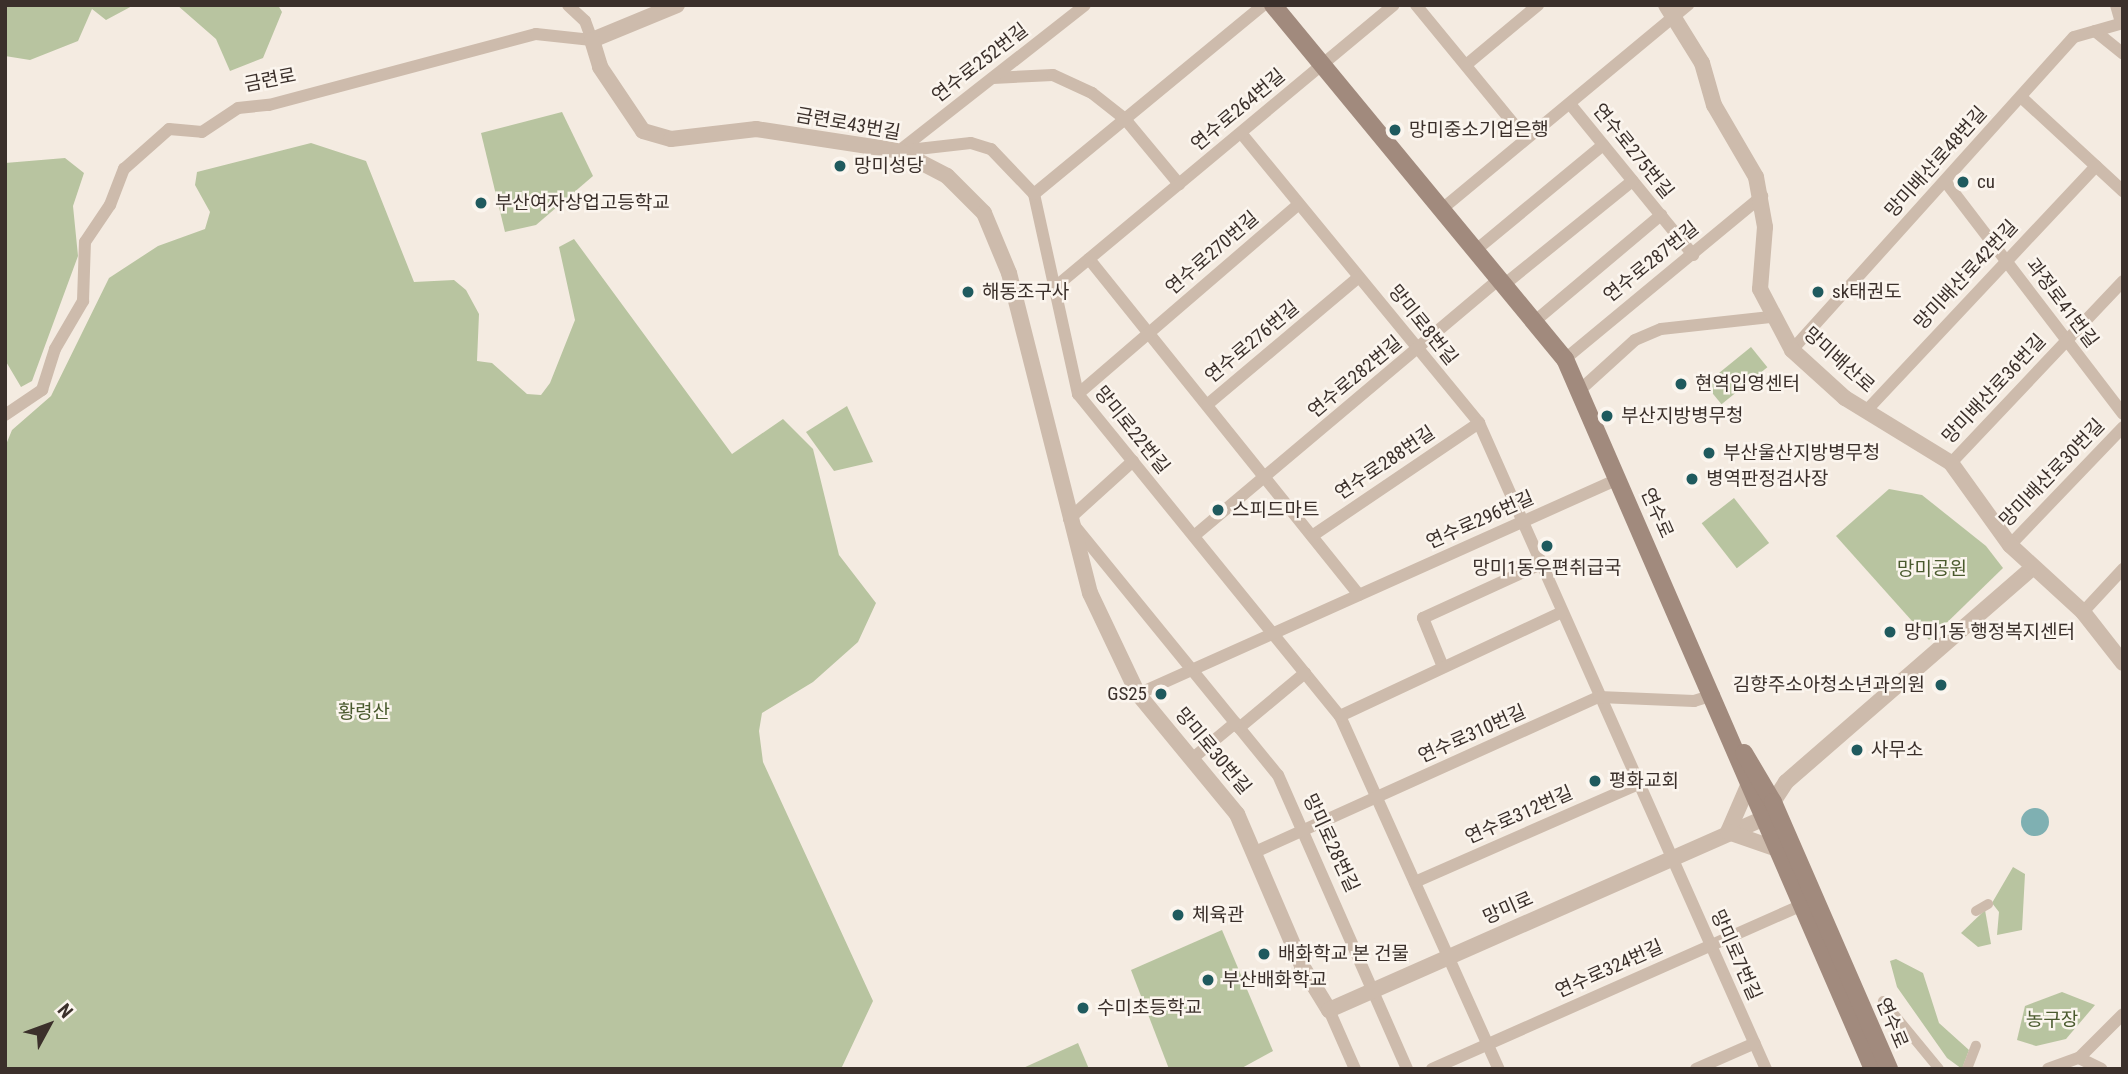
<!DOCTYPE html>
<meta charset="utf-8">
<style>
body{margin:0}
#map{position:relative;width:2128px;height:1074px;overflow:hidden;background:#f4ebe1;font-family:"Roboto Condensed","Noto Sans KR",sans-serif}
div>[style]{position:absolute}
.green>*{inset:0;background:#b8c4a0;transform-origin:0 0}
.water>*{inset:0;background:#7fb0b2}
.round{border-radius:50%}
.pedestrian>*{height:10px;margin:-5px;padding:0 5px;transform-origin:5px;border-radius:5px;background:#cdbbac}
.minor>*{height:12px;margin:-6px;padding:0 6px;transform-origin:6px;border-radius:6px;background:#cdbbac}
.tertiary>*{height:16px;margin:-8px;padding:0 8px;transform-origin:8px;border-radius:8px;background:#cdbbac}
.secondary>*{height:18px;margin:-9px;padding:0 9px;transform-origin:9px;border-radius:9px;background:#a18a7d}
.dots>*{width:19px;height:19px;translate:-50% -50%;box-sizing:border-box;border:4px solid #fbf5ee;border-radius:50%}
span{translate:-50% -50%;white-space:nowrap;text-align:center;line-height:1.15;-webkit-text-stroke:5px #fbf5ee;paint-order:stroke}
.street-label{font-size:19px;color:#3b302b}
.poi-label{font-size:19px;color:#3b302b}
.left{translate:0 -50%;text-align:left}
.right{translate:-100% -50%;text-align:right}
.park-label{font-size:19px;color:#4a5a2e}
.frame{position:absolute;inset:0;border:7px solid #3b302b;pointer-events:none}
.north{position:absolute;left:14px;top:990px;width:70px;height:70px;-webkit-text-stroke:5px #fbf5ee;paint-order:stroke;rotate:49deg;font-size:19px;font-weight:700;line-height:28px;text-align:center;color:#3b302b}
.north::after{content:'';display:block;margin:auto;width:24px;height:32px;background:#3b302b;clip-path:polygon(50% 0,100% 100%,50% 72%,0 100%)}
</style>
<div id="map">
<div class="green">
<div style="clip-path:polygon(5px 5px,134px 5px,106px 20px,92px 9px,78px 41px,30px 60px,5px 56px)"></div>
<div style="clip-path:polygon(177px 5px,278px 5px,282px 12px,263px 58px,230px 71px,216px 39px)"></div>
<div style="clip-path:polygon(562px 112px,593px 176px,536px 225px,505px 232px,481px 133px)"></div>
<div style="clip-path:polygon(311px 143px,366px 161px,414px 282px,454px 280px,466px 290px,479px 314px,477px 361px,492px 363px,527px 394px,541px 395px,550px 383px,575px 320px,559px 247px,574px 239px,732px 454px,783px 419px,813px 449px,839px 555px,876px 603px,858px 642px,813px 682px,762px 713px,759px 731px,763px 762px,873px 1001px,841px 1069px,5px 1069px,5px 447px,12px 430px,51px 396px,109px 278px,158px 246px,205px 229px,210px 212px,195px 185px,197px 172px)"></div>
<div style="clip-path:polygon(65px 158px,84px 173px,73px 206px,78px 256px,32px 381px,21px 387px,5px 360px,5px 163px)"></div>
<div style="left:1751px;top:347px;width:26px;height:59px;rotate:51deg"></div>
<div style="clip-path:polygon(847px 406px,873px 462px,834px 471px,806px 432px)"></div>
<div style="clip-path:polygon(1889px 489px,1922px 495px,1986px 546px,2003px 568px,1929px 640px,1836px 536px)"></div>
<div style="left:1734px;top:498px;width:57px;height:41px;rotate:52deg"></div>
<div style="clip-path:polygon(2013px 867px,2025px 874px,2022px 930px,1997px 935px,1999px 912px,1992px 903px)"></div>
<div style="clip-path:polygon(1985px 910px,1991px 944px,1978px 947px,1961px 933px)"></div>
<div style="clip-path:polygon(1222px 930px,1273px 1051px,1240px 1069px,1169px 1069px,1131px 970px)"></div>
<div style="clip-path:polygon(1896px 959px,1923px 973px,1939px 1023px,1969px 1050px,1962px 1069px,1947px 1058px,1897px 987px,1890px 961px)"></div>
<div style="clip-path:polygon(2062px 992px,2095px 1005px,2066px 1039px,2036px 1046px,2017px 1040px,2025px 1006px)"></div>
<div style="clip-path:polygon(1078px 1043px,1089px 1069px,1021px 1069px)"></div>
</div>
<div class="water">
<div class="round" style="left:2021px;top:808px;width:28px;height:28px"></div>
</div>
<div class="pedestrian">
<div style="left:1976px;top:911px;width:14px;rotate:-30deg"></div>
<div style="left:1883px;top:1001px;width:88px;rotate:50.5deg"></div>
<div style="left:1967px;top:1069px;width:25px;rotate:-69deg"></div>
</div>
<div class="minor">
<div style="left:1416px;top:5px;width:173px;rotate:50.6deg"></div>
<div style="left:2116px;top:5px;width:19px;rotate:74deg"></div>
<div style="left:2095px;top:31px;width:36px;rotate:39deg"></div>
<div style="left:1466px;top:65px;width:94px;rotate:-39.8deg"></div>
<div style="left:993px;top:78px;width:60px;rotate:-2.9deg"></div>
<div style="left:1053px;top:75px;width:43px;rotate:24.8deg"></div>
<div style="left:1092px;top:93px;width:42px;rotate:38.2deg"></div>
<div style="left:1125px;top:119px;width:85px;rotate:50.3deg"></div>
<div style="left:2021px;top:97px;width:139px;rotate:42.7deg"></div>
<div style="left:1570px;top:104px;width:195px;rotate:50.8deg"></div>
<div style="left:1241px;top:133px;width:375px;rotate:50.6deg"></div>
<div style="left:1479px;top:423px;width:707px;rotate:66.05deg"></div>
<div style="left:899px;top:151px;width:236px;rotate:-38.1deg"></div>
<div style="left:900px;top:151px;width:71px;rotate:-6.4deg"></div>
<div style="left:971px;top:143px;width:21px;rotate:17deg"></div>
<div style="left:991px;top:149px;width:62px;rotate:46.3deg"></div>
<div style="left:1034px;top:194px;width:205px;rotate:77.6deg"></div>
<div style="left:1078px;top:394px;width:415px;rotate:50.9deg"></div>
<div style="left:1340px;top:716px;width:387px;rotate:65.8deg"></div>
<div style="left:1945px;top:181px;width:293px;rotate:52.6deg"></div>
<div style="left:1034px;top:194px;width:297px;rotate:-39.5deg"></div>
<div style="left:1442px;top:209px;width:320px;rotate:-39.7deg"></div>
<div style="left:1476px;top:250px;width:165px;rotate:-39.6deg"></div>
<div style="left:1089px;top:259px;width:431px;rotate:51.2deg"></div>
<div style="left:1505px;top:284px;width:164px;rotate:-39deg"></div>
<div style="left:1054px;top:288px;width:442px;rotate:-39.8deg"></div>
<div style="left:1535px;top:321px;width:165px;rotate:-40.1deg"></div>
<div style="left:1792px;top:350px;width:421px;rotate:-48deg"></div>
<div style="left:2074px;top:37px;width:51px;rotate:-15.9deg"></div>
<div style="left:1565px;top:359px;width:256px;rotate:-39.6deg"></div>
<div style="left:1580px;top:390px;width:74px;rotate:-42.3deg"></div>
<div style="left:1635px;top:340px;width:28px;rotate:-23deg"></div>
<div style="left:1661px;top:329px;width:110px;rotate:-6.3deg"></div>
<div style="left:1078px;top:394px;width:291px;rotate:-40.7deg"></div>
<div style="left:1208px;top:404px;width:197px;rotate:-40.1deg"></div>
<div style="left:1866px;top:411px;width:336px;rotate:-46.8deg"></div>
<div style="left:5px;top:415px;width:45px;rotate:-34deg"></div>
<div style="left:42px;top:390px;width:43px;rotate:-72.4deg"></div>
<div style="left:55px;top:349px;width:56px;rotate:-59.7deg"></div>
<div style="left:83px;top:301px;width:59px;rotate:-88.1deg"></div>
<div style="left:85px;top:242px;width:45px;rotate:-56deg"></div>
<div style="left:110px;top:205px;width:39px;rotate:-69deg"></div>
<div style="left:124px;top:169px;width:60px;rotate:-41.6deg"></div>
<div style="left:169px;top:129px;width:33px;rotate:5deg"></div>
<div style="left:202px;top:132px;width:43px;rotate:-33.7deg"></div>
<div style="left:238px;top:108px;width:31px;rotate:-6deg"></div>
<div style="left:269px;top:105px;width:276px;rotate:-14.9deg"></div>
<div style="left:536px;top:34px;width:56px;rotate:6.1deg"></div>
<div style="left:592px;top:40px;width:20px;rotate:-110deg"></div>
<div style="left:585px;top:21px;width:23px;rotate:-137deg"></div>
<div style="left:1133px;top:461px;width:86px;rotate:137.8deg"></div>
<div style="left:1069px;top:519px;width:330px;rotate:50.8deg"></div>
<div style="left:1278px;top:775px;width:321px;rotate:66.3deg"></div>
<div style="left:1951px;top:463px;width:250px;rotate:-46.6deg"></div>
<div style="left:1194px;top:536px;width:400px;rotate:-40.1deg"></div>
<div style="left:1312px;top:536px;width:202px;rotate:-34.1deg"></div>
<div style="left:2010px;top:545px;width:163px;rotate:-46.2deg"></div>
<div style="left:2083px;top:612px;width:59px;rotate:-47.1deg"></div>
<div style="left:1443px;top:667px;width:53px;rotate:-112.2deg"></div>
<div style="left:1423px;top:618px;width:130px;rotate:-24.6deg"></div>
<div style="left:1138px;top:694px;width:526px;rotate:-24.13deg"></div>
<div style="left:1340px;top:716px;width:245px;rotate:-25.1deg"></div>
<div style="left:1239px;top:728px;width:86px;rotate:-39.8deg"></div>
<div style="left:1193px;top:758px;width:55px;rotate:-39.8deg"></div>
<div style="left:1255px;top:852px;width:377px;rotate:-24.3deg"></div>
<div style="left:1599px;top:697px;width:95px;rotate:2.4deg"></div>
<div style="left:1694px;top:701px;width:21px;rotate:-17deg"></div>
<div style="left:1415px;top:882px;width:244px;rotate:-23.7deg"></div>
<div style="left:1329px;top:1010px;width:64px;rotate:66.2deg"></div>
<div style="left:2079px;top:1058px;width:25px;rotate:26deg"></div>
<div style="left:1432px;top:1069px;width:405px;rotate:-23.9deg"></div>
<div style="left:1696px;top:1069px;width:64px;rotate:-23.8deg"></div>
<div style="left:2048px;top:1069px;width:33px;rotate:-20deg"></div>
<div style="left:2079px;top:1058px;width:62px;rotate:-45deg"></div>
</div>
<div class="tertiary">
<div style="left:677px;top:5px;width:92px;rotate:157.6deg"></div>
<div style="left:592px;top:40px;width:28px;rotate:73deg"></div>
<div style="left:600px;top:67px;width:77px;rotate:56.1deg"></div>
<div style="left:643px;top:131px;width:29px;rotate:16deg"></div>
<div style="left:671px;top:139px;width:86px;rotate:-6.7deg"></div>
<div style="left:756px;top:129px;width:145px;rotate:8.7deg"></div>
<div style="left:899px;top:151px;width:54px;rotate:27.5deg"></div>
<div style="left:947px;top:176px;width:52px;rotate:45deg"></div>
<div style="left:984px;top:213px;width:65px;rotate:67.4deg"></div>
<div style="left:1009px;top:273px;width:330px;rotate:75.8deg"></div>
<div style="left:1090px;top:593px;width:112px;rotate:64.6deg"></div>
<div style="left:1138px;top:694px;width:156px;rotate:50.5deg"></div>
<div style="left:1237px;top:814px;width:165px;rotate:66.8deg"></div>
<div style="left:1302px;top:966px;width:52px;rotate:58.5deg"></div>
<div style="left:1329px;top:1010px;width:473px;rotate:-23.8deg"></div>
<div style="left:1762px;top:819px;width:44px;rotate:-57deg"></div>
<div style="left:1786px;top:782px;width:327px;rotate:-41deg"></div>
<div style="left:1666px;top:5px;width:68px;rotate:58.2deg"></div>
<div style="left:1702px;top:63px;width:44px;rotate:74.1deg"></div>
<div style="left:1714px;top:105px;width:83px;rotate:59.7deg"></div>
<div style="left:1756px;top:177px;width:51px;rotate:79.8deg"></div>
<div style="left:1765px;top:227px;width:62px;rotate:94.6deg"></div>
<div style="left:1760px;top:289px;width:69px;rotate:62.3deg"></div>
<div style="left:1792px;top:350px;width:72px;rotate:42.2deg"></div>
<div style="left:1845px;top:398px;width:124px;rotate:31.5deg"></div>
<div style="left:1951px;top:463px;width:101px;rotate:54.3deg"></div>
<div style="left:2010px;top:545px;width:99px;rotate:42.5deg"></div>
<div style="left:2083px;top:612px;width:65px;rotate:51.9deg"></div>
<div style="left:1748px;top:786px;width:50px;rotate:113.5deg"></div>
<div style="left:1728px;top:832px;width:52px;rotate:19.1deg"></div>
</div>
<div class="secondary">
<div style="left:1273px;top:5px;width:459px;rotate:50.5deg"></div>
<div style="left:1565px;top:359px;width:774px;rotate:66.55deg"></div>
<div style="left:1744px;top:753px;width:57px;rotate:59.4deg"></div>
<div style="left:1773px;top:802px;width:291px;rotate:66.5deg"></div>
</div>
<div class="dots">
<div style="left:1395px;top:130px;background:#1f5a5e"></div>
<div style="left:840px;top:166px;background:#1f5a5e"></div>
<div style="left:1963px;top:182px;background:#1f5a5e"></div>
<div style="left:481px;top:203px;background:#1f5a5e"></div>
<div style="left:968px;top:292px;background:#1f5a5e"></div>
<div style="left:1818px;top:292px;background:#1f5a5e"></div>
<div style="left:1681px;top:384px;background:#1f5a5e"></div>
<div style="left:1607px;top:416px;background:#1f5a5e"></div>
<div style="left:1709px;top:453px;background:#1f5a5e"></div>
<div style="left:1692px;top:479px;background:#1f5a5e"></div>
<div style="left:1218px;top:510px;background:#1f5a5e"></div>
<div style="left:1547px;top:546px;background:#1f5a5e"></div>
<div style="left:1890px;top:632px;background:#1f5a5e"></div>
<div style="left:1941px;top:685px;background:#1f5a5e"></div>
<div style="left:1161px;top:694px;background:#1f5a5e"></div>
<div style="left:1857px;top:750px;background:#1f5a5e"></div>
<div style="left:1595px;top:781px;background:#1f5a5e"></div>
<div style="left:1178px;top:915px;background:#1f5a5e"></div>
<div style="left:1264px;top:954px;background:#1f5a5e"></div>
<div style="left:1208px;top:980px;background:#1f5a5e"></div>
<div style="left:1083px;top:1008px;background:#1f5a5e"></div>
</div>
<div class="street-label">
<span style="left:980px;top:63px;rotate:-38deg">연수로252번길</span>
<span style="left:270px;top:80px;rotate:-11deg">금련로</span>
<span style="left:1238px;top:110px;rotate:-40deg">연수로264번길</span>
<span style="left:848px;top:124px;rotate:10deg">금련로43번길</span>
<span style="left:1633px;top:151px;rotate:51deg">연수로275번길</span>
<span style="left:1936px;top:162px;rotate:-48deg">망미배산로48번길</span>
<span style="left:1212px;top:253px;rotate:-41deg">연수로270번길</span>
<span style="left:1651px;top:262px;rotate:-39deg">연수로287번길</span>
<span style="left:1966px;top:275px;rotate:-47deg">망미배산로42번길</span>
<span style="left:2062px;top:303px;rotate:53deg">과정로41번길</span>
<span style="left:1423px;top:325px;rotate:51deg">망미로8번길</span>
<span style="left:1252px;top:342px;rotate:-40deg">연수로276번길</span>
<span style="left:1839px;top:360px;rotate:42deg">망미배산로</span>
<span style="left:1355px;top:377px;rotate:-40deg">연수로282번길</span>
<span style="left:1994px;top:389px;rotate:-47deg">망미배산로36번길</span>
<span style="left:1132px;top:430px;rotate:51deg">망미로22번길</span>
<span style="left:1385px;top:463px;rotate:-34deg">연수로288번길</span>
<span style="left:2052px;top:473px;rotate:-46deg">망미배산로30번길</span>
<span style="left:1657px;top:513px;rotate:66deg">연수로</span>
<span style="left:1480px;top:520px;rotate:-24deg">연수로296번길</span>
<span style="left:1472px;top:734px;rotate:-24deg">연수로310번길</span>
<span style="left:1213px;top:751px;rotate:50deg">망미로30번길</span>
<span style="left:1519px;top:815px;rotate:-24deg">연수로312번길</span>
<span style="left:1331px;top:843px;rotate:65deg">망미로28번길</span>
<span style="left:1508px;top:908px;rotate:-24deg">망미로</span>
<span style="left:1736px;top:955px;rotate:66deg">망미로7번길</span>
<span style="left:1609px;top:969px;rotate:-24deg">연수로324번길</span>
<span style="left:1892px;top:1023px;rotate:67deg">연수로</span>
</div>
<div class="poi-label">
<span class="left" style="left:1409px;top:130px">망미중소기업은행</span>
<span class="left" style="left:854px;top:166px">망미성당</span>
<span class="left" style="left:1977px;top:182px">cu</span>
<span class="left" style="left:495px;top:203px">부산여자상업고등학교</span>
<span class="left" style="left:982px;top:292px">해동조구사</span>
<span class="left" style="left:1832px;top:292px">sk태권도</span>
<span class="left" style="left:1695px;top:384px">현역입영센터</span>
<span class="left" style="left:1621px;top:416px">부산지방병무청</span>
<span class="left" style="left:1723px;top:453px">부산울산지방병무청</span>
<span class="left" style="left:1706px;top:479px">병역판정검사장</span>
<span class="left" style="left:1232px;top:510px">스피드마트</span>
<span style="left:1547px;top:568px">망미1동우편취급국</span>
<span class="left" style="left:1904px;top:632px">망미1동 행정복지센터</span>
<span class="right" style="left:1925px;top:685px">김향주소아청소년과의원</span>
<span class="right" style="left:1147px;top:694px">GS25</span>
<span class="left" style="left:1871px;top:750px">사무소</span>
<span class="left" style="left:1609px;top:781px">평화교회</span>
<span class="left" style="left:1192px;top:915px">체육관</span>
<span class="left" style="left:1278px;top:954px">배화학교 본 건물</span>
<span class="left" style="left:1222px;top:980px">부산배화학교</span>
<span class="left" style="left:1097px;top:1008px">수미초등학교</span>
</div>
<div class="park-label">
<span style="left:1932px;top:569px">망미공원</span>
<span style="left:364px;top:712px">황령산</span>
<span style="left:2052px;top:1020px">농구장</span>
</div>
<div class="frame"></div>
<div class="north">N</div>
</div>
